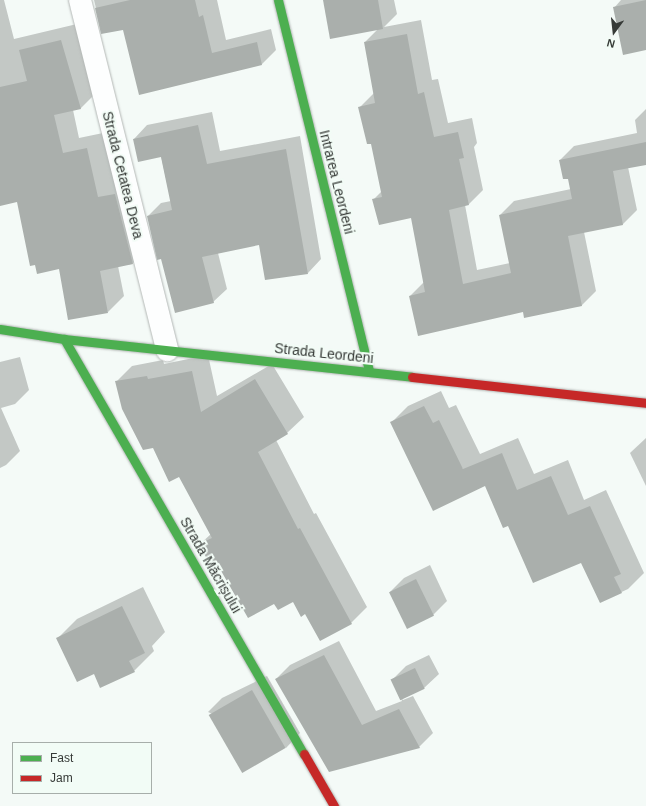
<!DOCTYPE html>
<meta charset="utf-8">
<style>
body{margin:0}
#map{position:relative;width:646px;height:806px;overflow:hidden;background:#f4faf7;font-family:Helvetica,sans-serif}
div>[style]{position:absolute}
.shadow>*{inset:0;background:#0003}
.building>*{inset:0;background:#aaafac;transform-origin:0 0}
.roads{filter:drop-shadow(0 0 1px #b3b7b5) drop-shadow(0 0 1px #b3b7b5)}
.street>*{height:22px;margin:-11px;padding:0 11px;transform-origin:11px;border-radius:11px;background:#fdfefe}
.fast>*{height:9px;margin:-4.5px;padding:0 4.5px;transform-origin:4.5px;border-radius:4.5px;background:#4caf50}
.jam>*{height:9px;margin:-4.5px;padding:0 4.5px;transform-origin:4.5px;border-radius:4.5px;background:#c62828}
span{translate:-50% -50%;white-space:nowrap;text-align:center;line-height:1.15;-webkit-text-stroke:4px #f2fcf6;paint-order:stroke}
.street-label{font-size:14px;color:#363a37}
.legend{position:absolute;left:12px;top:742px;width:140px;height:52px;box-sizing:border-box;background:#f2fcf6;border:1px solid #a7aeaa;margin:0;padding:5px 7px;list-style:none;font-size:12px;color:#363a37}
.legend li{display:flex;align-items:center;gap:8px;height:20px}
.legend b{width:20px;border:1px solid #a7aeaa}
.north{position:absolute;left:594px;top:12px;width:40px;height:40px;-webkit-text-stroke:3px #f2fcf6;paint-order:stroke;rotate:195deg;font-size:11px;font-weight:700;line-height:16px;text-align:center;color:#363a37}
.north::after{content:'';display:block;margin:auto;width:14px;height:18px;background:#363a37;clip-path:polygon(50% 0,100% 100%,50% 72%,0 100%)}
</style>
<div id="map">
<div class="shadow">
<div style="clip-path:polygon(0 0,4px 0,14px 39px,77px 24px,97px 92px,81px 108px,73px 110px,79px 138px,103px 133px,114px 181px,131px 178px,149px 247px,132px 264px,118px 266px,124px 296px,108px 312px,60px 268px,18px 201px,0 205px)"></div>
<div style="clip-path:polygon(94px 0,217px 0,226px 40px,271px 29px,276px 50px,262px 64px,140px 94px,124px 28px,102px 33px)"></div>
<div style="clip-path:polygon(324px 0,394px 0,397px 14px,384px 27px,421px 20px,432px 80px,438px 79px,448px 123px,472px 118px,477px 143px,474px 147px,483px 190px,469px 204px,465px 205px,477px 270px,510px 263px,500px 215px,514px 201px,571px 189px,569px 177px,560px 160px,574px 146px,637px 133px,635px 120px,646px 109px,646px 164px,628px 167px,637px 210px,623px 224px,584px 232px,596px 291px,581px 306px,523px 311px,410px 296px,424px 282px,412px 217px,374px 199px,382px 191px,372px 142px,360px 107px,374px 93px,365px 42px,378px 29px)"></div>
<div style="clip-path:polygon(621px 0,646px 0,646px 49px,614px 8px)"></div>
<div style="clip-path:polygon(212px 112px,220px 151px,300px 136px,321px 259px,308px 273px,260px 244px,218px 253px,227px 289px,213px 302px,162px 258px,148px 216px,161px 203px,171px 201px,161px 156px,134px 139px,147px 125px)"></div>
<div style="clip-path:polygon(208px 355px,217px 396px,272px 364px,304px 417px,287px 433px,276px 440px,314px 514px,316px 513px,367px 607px,351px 623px,306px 613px,294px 601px,275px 603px,217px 560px,200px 544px,211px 534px,180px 475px,154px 447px,116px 382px,132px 366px,163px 360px,164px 364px)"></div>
<div style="clip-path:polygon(20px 357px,29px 390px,15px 404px,1px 408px,20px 451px,6px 465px,0 468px,0 362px)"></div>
<div style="clip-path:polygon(441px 391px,449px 408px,456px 405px,480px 454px,518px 438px,534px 474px,568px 460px,584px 500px,606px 490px,644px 573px,628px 589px,600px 602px,582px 561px,509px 525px,486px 484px,392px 422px,408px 406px)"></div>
<div style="clip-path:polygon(646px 438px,646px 486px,630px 453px)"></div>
<div style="clip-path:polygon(430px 565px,447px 601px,433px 615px,390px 592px,404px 578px)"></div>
<div style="clip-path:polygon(143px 587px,165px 632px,152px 646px,154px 651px,134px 671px,94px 673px,57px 639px,77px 619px)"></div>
<div style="clip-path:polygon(339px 641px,376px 711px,402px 701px,392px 680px,406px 666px,429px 655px,439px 674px,424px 688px,402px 699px,403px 700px,413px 696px,433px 733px,419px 747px,330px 770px,276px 679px,290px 665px)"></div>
<div style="clip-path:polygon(267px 676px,300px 733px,286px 748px,208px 712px,222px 698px)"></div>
</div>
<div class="building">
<div style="clip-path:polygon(130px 0,195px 0,199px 17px,203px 15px,212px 53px,257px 42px,262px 65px,139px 95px,123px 30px,101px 34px,95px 8px)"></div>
<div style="clip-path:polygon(323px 0,378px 0,383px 29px,330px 39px)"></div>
<div style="clip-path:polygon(646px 0,646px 50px,623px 55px,613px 7px)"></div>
<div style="clip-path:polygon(407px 34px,418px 94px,424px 92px,434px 137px,458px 132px,464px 158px,459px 159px,469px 205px,449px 210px,463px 284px,511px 273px,499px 215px,572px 199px,568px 179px,563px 179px,559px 160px,646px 142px,646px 165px,613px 171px,623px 225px,568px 236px,582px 306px,524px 318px,523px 312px,418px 336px,409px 296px,425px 292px,411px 218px,379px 225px,372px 199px,382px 197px,371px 144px,367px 144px,358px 107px,375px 103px,364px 42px)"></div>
<div style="clip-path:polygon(61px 40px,81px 109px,54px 115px,63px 153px,87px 148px,98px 197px,115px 194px,133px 264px,100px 271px,108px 313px,68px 320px,59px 269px,37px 274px,35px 265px,30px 266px,17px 202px,0 206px,0 87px,27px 81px,19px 50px)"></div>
<div style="clip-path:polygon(198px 125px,207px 164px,286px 149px,308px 274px,265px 280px,259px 245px,202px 257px,214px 303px,175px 313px,161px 259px,157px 260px,147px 216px,172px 210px,161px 157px,138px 162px,133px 139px)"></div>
<div style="clip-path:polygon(192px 371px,201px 412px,255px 379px,288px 434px,258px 452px,298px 529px,300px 528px,352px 624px,320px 641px,305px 614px,301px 617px,293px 602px,278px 610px,274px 604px,248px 618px,216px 562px,210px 565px,199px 544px,212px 538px,179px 477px,169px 482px,153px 448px,143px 450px,122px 409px,115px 381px,147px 376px,148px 379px)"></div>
<div style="clip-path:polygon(424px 406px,433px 423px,439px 420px,463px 469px,502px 453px,517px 490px,551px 476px,568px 515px,590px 506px,621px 574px,614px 577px,622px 593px,600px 603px,581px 563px,533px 583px,508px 526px,503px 528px,485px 486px,433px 511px,390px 422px)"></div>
<div style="left:416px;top:579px;width:41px;height:30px;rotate:64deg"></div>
<div style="clip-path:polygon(122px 606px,145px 653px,129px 661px,135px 672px,100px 688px,94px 674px,77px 682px,56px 638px)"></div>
<div style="clip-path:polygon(324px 655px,362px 725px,399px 709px,420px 748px,329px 772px,275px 679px)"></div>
<div style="left:415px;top:668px;width:23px;height:27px;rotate:65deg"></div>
<div style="left:252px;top:690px;width:67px;height:50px;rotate:60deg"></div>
</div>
<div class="roads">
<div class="street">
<div style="left:80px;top:0;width:361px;rotate:76deg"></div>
</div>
<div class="fast">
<div style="left:278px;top:0;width:382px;rotate:76.2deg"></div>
<div style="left:0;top:329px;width:65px;rotate:8.9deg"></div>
<div style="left:64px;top:339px;width:350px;rotate:6.2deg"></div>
<div style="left:64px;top:339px;width:479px;rotate:60deg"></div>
</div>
<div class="jam">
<div style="left:412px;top:377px;width:235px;rotate:6.3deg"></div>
<div style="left:304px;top:754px;width:60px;rotate:60deg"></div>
</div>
</div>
<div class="street-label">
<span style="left:123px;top:175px;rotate:76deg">Strada Cetatea Deva</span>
<span style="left:337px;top:182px;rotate:76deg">Intrarea Leordeni</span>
<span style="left:324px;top:353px;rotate:6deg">Strada Leordeni</span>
<span style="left:211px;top:565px;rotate:60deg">Strada Măcrișului</span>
</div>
<ul class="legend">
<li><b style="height:5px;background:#4caf50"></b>Fast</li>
<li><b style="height:5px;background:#c62828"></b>Jam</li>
</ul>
<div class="north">N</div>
</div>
